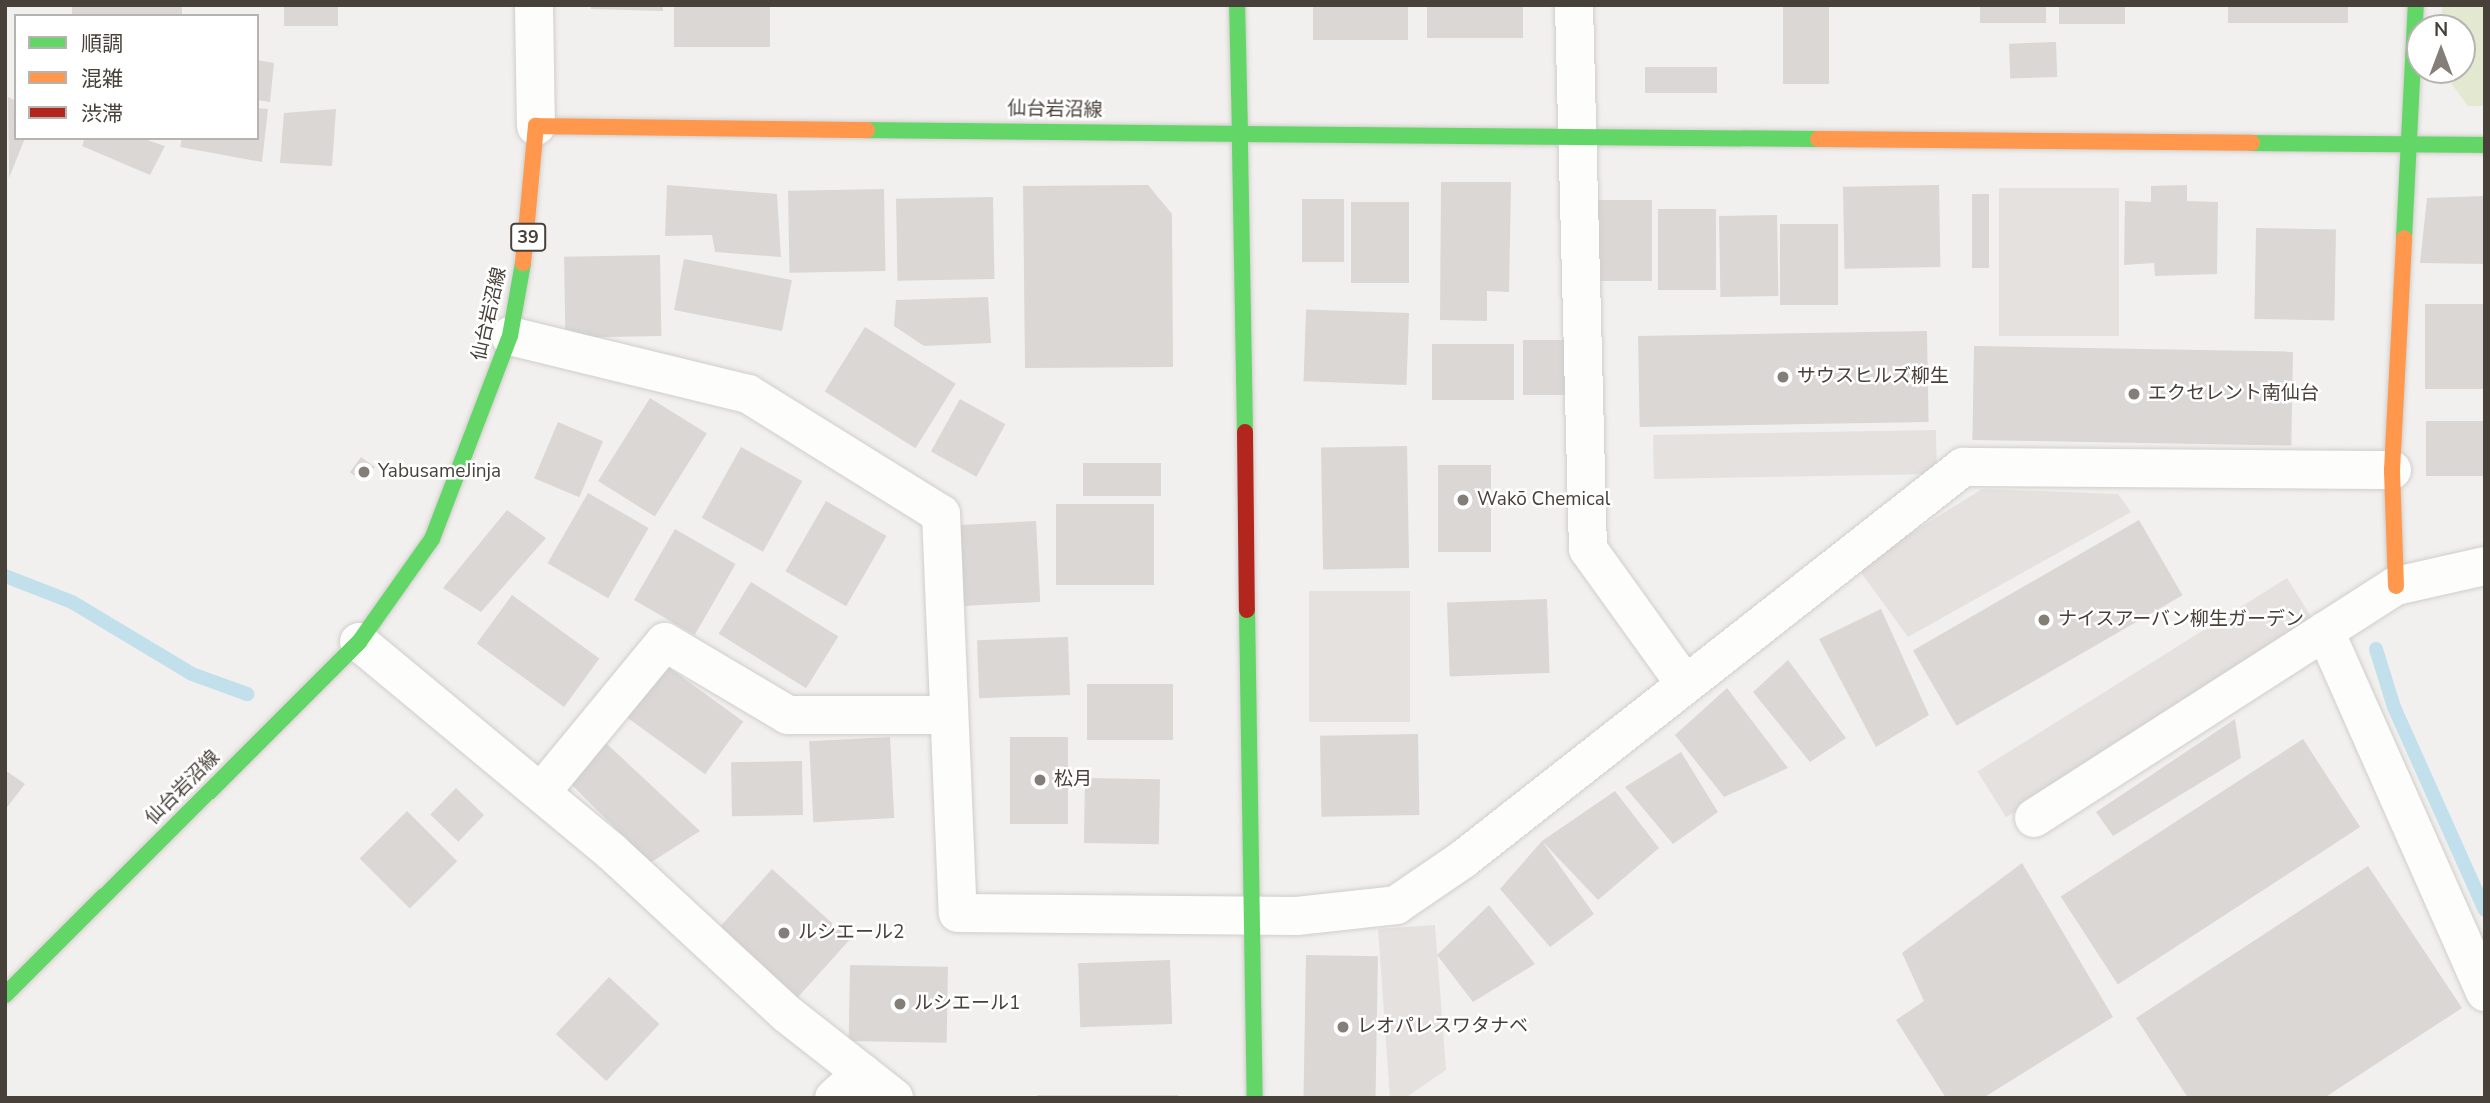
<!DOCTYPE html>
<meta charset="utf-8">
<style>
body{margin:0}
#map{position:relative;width:2490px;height:1103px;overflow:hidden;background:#f2f0ee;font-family:"Nunito Sans","Noto Sans JP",sans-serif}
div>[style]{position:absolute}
.green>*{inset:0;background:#e3e9d1}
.parking>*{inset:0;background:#e4e1df;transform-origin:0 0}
.stream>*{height:14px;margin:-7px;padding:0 7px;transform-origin:7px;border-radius:7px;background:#c2e0eb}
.building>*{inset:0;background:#dad7d5;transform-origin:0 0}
.roads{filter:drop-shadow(0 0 2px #d0cecb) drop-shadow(0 0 2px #d0cecb)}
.street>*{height:38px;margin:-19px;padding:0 19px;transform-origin:19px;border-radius:19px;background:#fdfdfc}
.fast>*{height:16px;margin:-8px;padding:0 8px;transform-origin:8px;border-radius:8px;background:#63d668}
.slow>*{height:16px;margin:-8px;padding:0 8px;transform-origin:8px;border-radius:8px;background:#ff974d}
.jam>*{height:16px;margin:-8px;padding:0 8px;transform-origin:8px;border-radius:8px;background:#b3261e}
.dots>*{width:19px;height:19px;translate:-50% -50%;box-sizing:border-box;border:4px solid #fff;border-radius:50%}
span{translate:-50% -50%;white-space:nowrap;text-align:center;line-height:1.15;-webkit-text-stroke:5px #fff;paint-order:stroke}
.shield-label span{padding:2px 5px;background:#fff;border:2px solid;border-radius:5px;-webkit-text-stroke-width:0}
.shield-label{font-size:18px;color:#48413a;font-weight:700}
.street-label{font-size:19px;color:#48413a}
.poi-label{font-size:19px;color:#48413a}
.left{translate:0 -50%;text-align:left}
.frame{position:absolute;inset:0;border:7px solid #48413a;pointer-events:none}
.legend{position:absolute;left:14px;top:14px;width:245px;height:126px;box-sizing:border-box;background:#fff;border:2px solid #b6b3b0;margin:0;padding:9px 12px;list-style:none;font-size:21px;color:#48413a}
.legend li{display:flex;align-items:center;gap:14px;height:35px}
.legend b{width:35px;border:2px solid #b6b3b0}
.north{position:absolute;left:2406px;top:14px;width:70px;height:70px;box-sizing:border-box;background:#fff;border:2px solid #b6b3b0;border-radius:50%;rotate:0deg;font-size:19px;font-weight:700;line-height:28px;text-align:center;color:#48413a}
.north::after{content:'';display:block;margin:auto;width:24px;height:32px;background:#847e79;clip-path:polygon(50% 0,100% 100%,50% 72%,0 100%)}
</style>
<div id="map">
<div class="green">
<div style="clip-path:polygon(2442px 5px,2485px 5px,2485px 106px,2468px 106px,2441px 70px,2462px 70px,2462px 28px,2441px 28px)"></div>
</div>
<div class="parking">
<div style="left:1999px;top:188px;width:120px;height:148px"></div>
<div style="left:1936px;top:430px;width:44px;height:283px;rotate:89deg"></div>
<div style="clip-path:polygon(1982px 489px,2118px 494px,2131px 512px,1908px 637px,1857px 567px)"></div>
<div style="left:2287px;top:578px;width:54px;height:365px;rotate:58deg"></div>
<div style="left:1410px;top:591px;width:131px;height:101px;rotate:90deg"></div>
<div style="clip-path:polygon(1435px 925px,1446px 1070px,1405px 1098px,1390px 1098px,1378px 929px)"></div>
</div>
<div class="stream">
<div style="left:5px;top:576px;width:72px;rotate:21.2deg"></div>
<div style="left:72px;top:602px;width:140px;rotate:31deg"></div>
<div style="left:192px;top:674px;width:59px;rotate:20deg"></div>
<div style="left:2376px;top:649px;width:61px;rotate:72.8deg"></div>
<div style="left:2394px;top:707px;width:222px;rotate:65.9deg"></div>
</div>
<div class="building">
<div style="left:72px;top:5px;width:110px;height:12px"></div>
<div style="left:284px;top:5px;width:54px;height:21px"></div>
<div style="clip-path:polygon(591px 5px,663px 5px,663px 11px,591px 9px)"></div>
<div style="left:674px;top:5px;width:96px;height:42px"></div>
<div style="left:1313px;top:5px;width:95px;height:35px"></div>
<div style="left:1427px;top:5px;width:96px;height:33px"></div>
<div style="left:1980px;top:5px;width:66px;height:18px"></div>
<div style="left:2059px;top:5px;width:66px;height:19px"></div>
<div style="left:2228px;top:5px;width:120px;height:18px"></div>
<div style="left:1783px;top:6px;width:46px;height:78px"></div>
<div style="left:2056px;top:42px;width:35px;height:47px;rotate:88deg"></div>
<div style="clip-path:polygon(257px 60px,274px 63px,270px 102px,257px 100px)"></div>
<div style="left:1717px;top:67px;width:26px;height:72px;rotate:90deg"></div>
<div style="clip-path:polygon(8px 97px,16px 101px,16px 138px,25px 138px,9px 178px)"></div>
<div style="clip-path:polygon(257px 108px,268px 109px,262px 162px,180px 147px,182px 138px,257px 138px)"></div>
<div style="clip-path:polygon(336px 109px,332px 166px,280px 163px,284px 113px)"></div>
<div style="clip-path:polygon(85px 138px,141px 138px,165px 146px,150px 175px,82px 146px)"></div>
<div style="clip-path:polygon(1441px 182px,1511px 182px,1509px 292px,1487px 291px,1487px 321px,1440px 320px)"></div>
<div style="clip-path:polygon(667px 185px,777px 194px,781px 257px,715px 252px,712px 235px,665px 236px)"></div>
<div style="clip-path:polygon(1148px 185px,1172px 214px,1173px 367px,1025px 368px,1023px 186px)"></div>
<div style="left:1939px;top:185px;width:82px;height:96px;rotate:89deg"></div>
<div style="clip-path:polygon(2187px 185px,2187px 201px,2218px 202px,2217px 274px,2155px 276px,2154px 263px,2124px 265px,2125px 201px,2151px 202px,2151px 186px)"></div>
<div style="left:884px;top:189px;width:82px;height:96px;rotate:89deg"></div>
<div style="left:1972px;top:194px;width:17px;height:74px"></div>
<div style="clip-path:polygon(2485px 196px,2485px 264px,2420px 263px,2427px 198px)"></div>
<div style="left:993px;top:197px;width:82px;height:97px;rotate:89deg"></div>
<div style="left:1344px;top:199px;width:63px;height:42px;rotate:90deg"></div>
<div style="left:1652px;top:200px;width:81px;height:59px;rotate:90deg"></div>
<div style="left:1351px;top:202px;width:58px;height:81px"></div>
<div style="left:1658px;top:209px;width:58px;height:81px"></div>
<div style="left:1777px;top:215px;width:81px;height:58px;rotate:89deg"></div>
<div style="left:1780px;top:224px;width:58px;height:81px"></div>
<div style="left:2256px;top:228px;width:80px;height:91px;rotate:1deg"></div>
<div style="left:660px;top:255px;width:81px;height:96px;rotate:89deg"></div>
<div style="left:684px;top:259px;width:110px;height:52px;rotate:11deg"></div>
<div style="clip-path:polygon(988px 297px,991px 343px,924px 346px,894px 326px,896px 300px)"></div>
<div style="left:2485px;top:304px;width:85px;height:60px;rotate:90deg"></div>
<div style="left:1409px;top:313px;width:72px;height:103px;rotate:92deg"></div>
<div style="left:865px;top:327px;width:107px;height:76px;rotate:32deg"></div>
<div style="left:1927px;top:331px;width:91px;height:289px;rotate:89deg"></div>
<div style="left:1523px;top:340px;width:44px;height:55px"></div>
<div style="left:1432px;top:344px;width:82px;height:56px"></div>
<div style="left:1974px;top:346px;width:319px;height:94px;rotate:1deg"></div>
<div style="left:650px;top:398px;width:67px;height:98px;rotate:32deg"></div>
<div style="left:960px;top:399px;width:52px;height:60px;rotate:29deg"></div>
<div style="left:2426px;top:421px;width:59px;height:55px"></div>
<div style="left:558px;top:422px;width:49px;height:61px;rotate:23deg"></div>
<div style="left:1407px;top:446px;width:122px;height:86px;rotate:89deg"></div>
<div style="left:741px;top:447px;width:70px;height:81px;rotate:29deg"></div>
<div style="left:361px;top:457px;width:17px;height:19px;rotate:36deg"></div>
<div style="left:1161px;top:463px;width:33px;height:78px;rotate:90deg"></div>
<div style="left:1438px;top:465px;width:53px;height:87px"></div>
<div style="left:588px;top:493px;width:70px;height:81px;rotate:30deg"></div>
<div style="left:826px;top:501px;width:70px;height:81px;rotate:30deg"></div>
<div style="left:1154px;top:504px;width:81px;height:98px;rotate:90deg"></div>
<div style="clip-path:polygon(507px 510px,546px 538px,481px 612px,443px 588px)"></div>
<div style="left:2139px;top:520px;width:87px;height:261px;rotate:60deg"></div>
<div style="left:1036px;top:521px;width:81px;height:81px;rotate:87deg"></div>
<div style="left:675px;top:529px;width:70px;height:82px;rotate:30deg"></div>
<div style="left:751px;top:582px;width:103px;height:61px;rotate:32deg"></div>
<div style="left:512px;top:595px;width:108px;height:60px;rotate:36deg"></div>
<div style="left:1547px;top:599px;width:74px;height:100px;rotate:88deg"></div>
<div style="clip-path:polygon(1881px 609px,1929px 715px,1876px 747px,1819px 639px)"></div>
<div style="left:1068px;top:637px;width:58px;height:91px;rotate:88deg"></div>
<div style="clip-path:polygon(1788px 660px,1846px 738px,1810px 762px,1753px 692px)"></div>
<div style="left:664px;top:664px;width:98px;height:65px;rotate:36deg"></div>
<div style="left:1087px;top:684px;width:86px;height:56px"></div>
<div style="clip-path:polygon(1727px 688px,1788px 768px,1724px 797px,1675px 735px)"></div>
<div style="clip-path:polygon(2235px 719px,2241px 758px,2113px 836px,2096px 812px)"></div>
<div style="left:1418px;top:734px;width:81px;height:98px;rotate:89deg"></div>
<div style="left:890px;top:737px;width:81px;height:81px;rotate:87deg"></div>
<div style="left:1010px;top:737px;width:58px;height:87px"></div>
<div style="left:2303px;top:739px;width:105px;height:289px;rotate:57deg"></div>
<div style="clip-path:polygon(606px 743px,700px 831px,650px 863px,572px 785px)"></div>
<div style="clip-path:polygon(1681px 752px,1718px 812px,1673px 844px,1625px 787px)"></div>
<div style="left:802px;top:761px;width:54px;height:71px;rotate:89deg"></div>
<div style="clip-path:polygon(5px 770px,25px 784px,5px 810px)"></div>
<div style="left:1085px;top:778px;width:75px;height:65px;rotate:1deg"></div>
<div style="left:456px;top:788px;width:39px;height:37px;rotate:44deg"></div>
<div style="clip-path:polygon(1615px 791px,1659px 848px,1598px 900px,1542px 841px,1594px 914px,1550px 947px,1500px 889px,1542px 841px)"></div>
<div style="left:407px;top:811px;width:71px;height:67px;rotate:45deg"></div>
<div style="clip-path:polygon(2022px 863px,2113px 1017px,1983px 1098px,1946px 1098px,1896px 1020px,1924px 1001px,1902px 953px)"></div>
<div style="clip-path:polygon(2368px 866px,2462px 1008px,2324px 1098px,2188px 1098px,2136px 1018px)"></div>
<div style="left:772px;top:869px;width:105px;height:78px;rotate:42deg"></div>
<div style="clip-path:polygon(1489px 905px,1535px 964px,1473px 1002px,1437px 955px)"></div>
<div style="left:1306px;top:955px;width:72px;height:143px;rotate:1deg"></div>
<div style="left:1170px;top:960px;width:64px;height:92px;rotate:88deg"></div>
<div style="left:850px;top:965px;width:98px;height:76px;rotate:1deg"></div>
<div style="left:609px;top:977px;width:69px;height:78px;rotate:43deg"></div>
<div style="left:1037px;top:1095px;width:141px;height:3px"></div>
</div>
<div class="roads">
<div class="street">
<div style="left:534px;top:5px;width:121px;rotate:89.1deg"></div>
<div style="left:1574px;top:5px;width:544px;rotate:88.53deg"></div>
<div style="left:1588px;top:549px;width:166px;rotate:54.3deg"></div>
<div style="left:510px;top:336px;width:245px;rotate:13.7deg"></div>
<div style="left:748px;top:394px;width:227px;rotate:31.9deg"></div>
<div style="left:941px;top:514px;width:399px;rotate:87.6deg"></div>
<div style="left:958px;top:913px;width:339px;rotate:0.5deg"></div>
<div style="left:1297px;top:916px;width:100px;rotate:-6.3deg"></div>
<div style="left:1396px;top:905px;width:80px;rotate:-34.3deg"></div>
<div style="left:1462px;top:860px;width:637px;rotate:-38.11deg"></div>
<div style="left:1963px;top:467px;width:429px;rotate:0.4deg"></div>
<div style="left:2325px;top:631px;width:395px;rotate:66.1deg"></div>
<div style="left:359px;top:642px;width:329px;rotate:39.7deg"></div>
<div style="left:612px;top:852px;width:238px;rotate:42.8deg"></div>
<div style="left:787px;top:1014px;width:136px;rotate:38.1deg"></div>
<div style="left:542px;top:791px;width:193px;rotate:-50.5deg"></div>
<div style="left:665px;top:642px;width:143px;rotate:30.7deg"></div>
<div style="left:788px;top:715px;width:160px"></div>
<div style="left:2034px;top:818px;width:430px;rotate:-32.7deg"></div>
<div style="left:2396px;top:586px;width:91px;rotate:-12.7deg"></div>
<div style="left:834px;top:1098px;width:38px;rotate:-42deg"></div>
</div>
<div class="fast">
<div style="left:867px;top:130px;width:373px;rotate:0.6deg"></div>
<div style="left:1240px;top:134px;width:129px;rotate:-91.3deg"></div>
<div style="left:2252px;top:143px;width:233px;rotate:0.5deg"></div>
<div style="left:2404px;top:238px;width:233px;rotate:-87.1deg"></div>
<div style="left:1245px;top:432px;width:298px;rotate:-91deg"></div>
<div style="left:1240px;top:134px;width:578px;rotate:0.5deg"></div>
<div style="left:1247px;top:610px;width:488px;rotate:89.1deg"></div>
<div style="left:5px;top:995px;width:500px;rotate:-44.9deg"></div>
<div style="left:359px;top:642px;width:126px;rotate:-54.7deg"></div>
<div style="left:432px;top:539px;width:217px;rotate:-69deg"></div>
<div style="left:510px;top:336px;width:74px;rotate:-79.9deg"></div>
</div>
<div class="slow">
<div style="left:1818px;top:139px;width:434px;rotate:0.5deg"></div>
<div style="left:523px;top:263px;width:138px;rotate:-84.6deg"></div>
<div style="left:536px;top:126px;width:331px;rotate:0.7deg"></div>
<div style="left:2396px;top:586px;width:116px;rotate:-92deg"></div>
<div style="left:2392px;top:470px;width:232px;rotate:-87deg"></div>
</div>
<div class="jam">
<div style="left:1245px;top:432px;width:178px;rotate:89.4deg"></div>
</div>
</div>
<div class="dots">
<div style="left:1783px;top:377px;background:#847e79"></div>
<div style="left:2134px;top:394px;background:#847e79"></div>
<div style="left:364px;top:472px;background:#847e79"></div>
<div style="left:1463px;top:500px;background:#847e79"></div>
<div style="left:2044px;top:620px;background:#847e79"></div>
<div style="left:1040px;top:780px;background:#847e79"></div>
<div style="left:784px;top:933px;background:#847e79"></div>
<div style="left:900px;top:1004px;background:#847e79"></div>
<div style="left:1343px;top:1027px;background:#847e79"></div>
</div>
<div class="shield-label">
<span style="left:528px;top:237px">39</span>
</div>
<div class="street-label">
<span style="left:1055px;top:110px;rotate:1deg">仙台岩沼線</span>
<span style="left:490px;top:314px;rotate:-77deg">仙台岩沼線</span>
<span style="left:183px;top:788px;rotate:-45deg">仙台岩沼線</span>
</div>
<div class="poi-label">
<span class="left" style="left:1797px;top:377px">サウスヒルズ柳生</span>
<span class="left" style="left:2148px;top:394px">エクセレント南仙台</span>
<span class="left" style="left:378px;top:472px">YabusameJinja</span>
<span class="left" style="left:1477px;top:500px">Wakō Chemical</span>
<span class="left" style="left:2058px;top:620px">ナイスアーバン柳生ガーデン</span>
<span class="left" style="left:1054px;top:780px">松月</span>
<span class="left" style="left:798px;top:933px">ルシエール2</span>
<span class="left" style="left:914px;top:1004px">ルシエール1</span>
<span class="left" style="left:1357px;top:1027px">レオパレスワタナベ</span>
</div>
<div class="frame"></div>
<ul class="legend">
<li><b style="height:9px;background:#63d668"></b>順調</li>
<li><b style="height:9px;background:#ff974d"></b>混雑</li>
<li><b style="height:9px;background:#b3261e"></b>渋滞</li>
</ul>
<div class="north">N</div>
</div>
